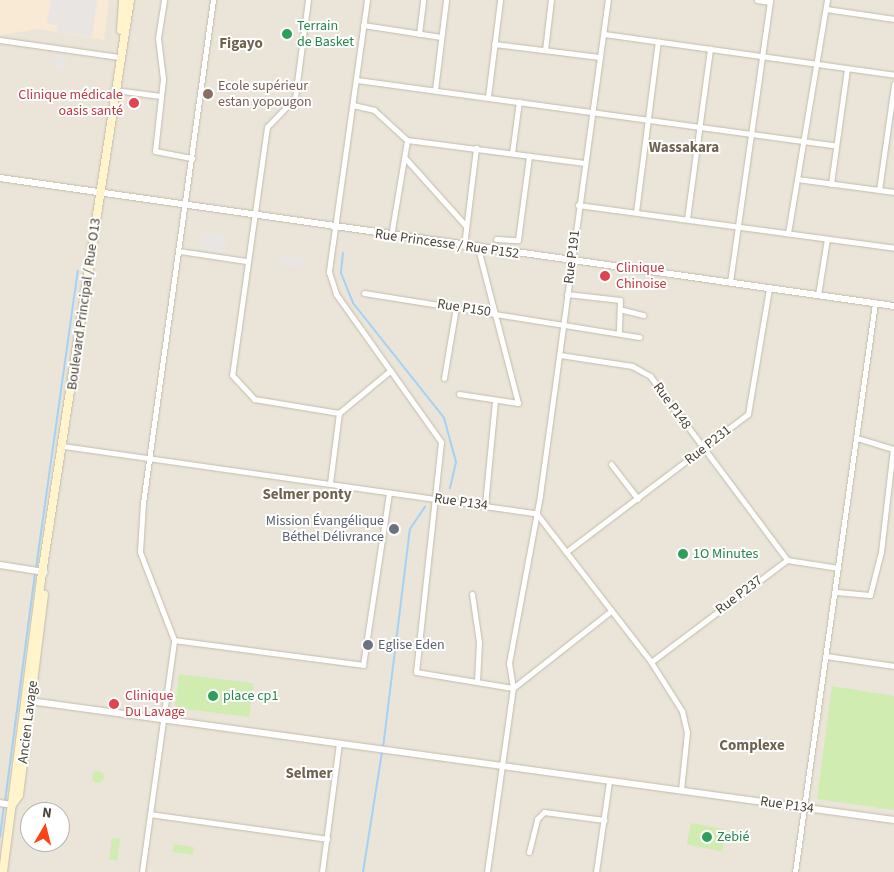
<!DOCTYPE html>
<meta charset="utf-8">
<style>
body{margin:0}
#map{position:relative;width:894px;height:872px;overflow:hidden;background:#f6f3ea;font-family:"Source Sans 3",sans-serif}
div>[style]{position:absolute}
.residential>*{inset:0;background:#eae5d8}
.commercial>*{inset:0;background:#f8ead5}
.green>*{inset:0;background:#d0ecb1;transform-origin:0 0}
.round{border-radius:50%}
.parking>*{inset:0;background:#e8e5e2;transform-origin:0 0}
.stream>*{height:2px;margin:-1px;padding:0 1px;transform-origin:1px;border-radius:1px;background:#a4d2f5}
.roads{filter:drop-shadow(0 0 1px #c2bbac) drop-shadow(0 0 1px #c2bbac)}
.minor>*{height:5px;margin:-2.5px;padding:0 2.5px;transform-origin:2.5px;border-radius:2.5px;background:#fff}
.tertiary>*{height:6px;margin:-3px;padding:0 3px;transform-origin:3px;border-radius:3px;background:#fff}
.secondary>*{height:8px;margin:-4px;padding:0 4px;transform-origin:4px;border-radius:4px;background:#fff4cb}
.dots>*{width:14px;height:14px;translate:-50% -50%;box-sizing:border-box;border:2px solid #fff;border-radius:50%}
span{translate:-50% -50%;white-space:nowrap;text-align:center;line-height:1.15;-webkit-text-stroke:4px #fff;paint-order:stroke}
.leisure-label{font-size:14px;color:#27864d}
.left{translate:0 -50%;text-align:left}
.education-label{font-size:14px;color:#785e54}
.health-label{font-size:14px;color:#be3a42}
.right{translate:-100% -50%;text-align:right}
.street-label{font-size:14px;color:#4b4437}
.worship-label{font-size:14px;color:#5b616d}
.neighbourhood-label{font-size:15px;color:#6f624e;font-weight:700}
.north{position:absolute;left:20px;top:802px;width:50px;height:50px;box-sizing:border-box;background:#fff;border:1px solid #b7b4af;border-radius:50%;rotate:8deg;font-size:14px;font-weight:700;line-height:20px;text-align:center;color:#4b4437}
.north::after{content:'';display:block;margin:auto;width:18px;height:22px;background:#ff4118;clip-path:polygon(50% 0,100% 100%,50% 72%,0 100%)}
</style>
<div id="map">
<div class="residential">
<div style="clip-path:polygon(evenodd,0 0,894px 0,894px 872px,0 872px,0 0,30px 812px,60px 812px,60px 842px,30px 842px,30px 812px)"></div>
</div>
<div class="commercial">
<div style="clip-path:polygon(0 0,109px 0,104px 40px,37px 29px,0 35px)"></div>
</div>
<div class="green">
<div style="left:179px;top:674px;width:75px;height:34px;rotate:7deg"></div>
<div style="clip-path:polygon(832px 686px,894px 696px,894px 810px,817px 799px)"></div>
<div class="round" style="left:92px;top:771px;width:12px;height:12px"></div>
<div style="left:691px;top:823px;width:36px;height:22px;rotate:11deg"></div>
<div style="left:112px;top:838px;width:8px;height:22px;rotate:7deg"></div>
<div style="left:174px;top:844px;width:20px;height:8px;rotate:9deg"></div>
</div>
<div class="parking">
<div style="clip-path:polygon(51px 0,97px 0,92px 37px,56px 32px,57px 25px,47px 23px)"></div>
<div class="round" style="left:54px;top:55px;width:14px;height:14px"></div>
<div style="left:201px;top:232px;width:27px;height:18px;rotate:8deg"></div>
<div style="left:279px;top:253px;width:25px;height:12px;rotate:9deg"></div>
</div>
<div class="stream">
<div style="left:343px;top:253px;width:20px;rotate:96deg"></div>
<div style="left:341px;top:273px;width:32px;rotate:68deg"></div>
<div style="left:353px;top:303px;width:147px;rotate:51.6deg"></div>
<div style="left:444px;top:418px;width:46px;rotate:74.7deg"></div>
<div style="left:456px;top:462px;width:27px;rotate:103deg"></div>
<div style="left:36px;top:568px;width:300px;rotate:-82deg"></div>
<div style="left:383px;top:748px;width:221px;rotate:-83deg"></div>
<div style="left:410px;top:529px;width:27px;rotate:-56deg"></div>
<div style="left:5px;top:801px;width:230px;rotate:-82.5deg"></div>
<div style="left:0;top:837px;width:31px;rotate:-83deg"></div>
<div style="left:363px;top:872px;width:121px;rotate:-81deg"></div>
</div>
<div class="roads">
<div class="minor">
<div style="left:164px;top:0;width:38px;rotate:99deg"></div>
<div style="left:158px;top:38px;width:41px;rotate:83deg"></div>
<div style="left:163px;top:79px;width:72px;rotate:96.3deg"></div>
<div style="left:155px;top:151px;width:38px;rotate:11deg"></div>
<div style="left:308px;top:0;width:99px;rotate:97.6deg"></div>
<div style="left:295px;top:98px;width:40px;rotate:134deg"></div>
<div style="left:267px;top:127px;width:250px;rotate:98deg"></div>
<div style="left:232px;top:375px;width:33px;rotate:47deg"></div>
<div style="left:254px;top:399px;width:86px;rotate:9.4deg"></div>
<div style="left:339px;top:413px;width:67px;rotate:-39.6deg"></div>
<div style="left:367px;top:0;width:275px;rotate:98deg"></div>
<div style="left:329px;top:272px;width:23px;rotate:72deg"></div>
<div style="left:336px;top:294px;width:181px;rotate:54.6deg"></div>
<div style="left:441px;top:442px;width:231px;rotate:96.2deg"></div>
<div style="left:416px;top:672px;width:98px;rotate:9.4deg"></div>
<div style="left:513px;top:688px;width:125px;rotate:-38.2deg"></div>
<div style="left:757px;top:0;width:13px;rotate:9deg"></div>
<div style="left:826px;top:9px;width:69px;rotate:8.4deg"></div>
<div style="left:363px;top:25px;width:79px;rotate:8.7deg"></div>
<div style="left:419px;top:34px;width:34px;rotate:-83deg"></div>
<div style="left:604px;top:34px;width:293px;rotate:8deg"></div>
<div style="left:0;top:40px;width:120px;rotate:8.1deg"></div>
<div style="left:494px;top:44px;width:106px;rotate:7.1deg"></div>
<div style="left:545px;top:50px;width:50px;rotate:-83.2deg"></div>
<div style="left:357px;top:80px;width:481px;rotate:7.8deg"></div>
<div style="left:115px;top:90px;width:46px;rotate:7.4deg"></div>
<div style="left:435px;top:90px;width:91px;rotate:-83deg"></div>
<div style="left:488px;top:97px;width:98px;rotate:-82.9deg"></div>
<div style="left:353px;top:105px;width:22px;rotate:13deg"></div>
<div style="left:374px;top:110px;width:45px;rotate:42.3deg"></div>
<div style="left:407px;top:140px;width:179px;rotate:7.4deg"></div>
<div style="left:512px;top:153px;width:52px;rotate:-82.3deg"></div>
<div style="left:405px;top:158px;width:91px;rotate:48.1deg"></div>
<div style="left:797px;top:179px;width:98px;rotate:7.6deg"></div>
<div style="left:831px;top:184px;width:116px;rotate:-82.1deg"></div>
<div style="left:879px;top:190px;width:107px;rotate:-81.9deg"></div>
<div style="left:578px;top:205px;width:319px;rotate:7.7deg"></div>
<div style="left:636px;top:212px;width:172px;rotate:-82.7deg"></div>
<div style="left:687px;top:219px;width:172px;rotate:-82.3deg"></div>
<div style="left:788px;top:233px;width:236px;rotate:-80.5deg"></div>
<div style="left:391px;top:236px;width:97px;rotate:-80.5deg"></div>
<div style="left:496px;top:239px;width:22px;rotate:3deg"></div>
<div style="left:518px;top:240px;width:85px;rotate:-82.5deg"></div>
<div style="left:464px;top:246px;width:99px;rotate:-83deg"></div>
<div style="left:179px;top:251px;width:69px;rotate:8.4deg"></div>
<div style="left:730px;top:282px;width:285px;rotate:-81.9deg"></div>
<div style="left:364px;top:293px;width:279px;rotate:9.1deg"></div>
<div style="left:567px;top:294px;width:53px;rotate:6.5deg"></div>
<div style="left:620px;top:300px;width:32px;rotate:92deg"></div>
<div style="left:818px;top:295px;width:57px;rotate:-80.9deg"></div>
<div style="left:623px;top:310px;width:21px;rotate:14deg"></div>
<div style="left:560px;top:355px;width:73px;rotate:8.7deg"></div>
<div style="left:632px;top:366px;width:21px;rotate:29deg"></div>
<div style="left:650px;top:376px;width:229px;rotate:53.3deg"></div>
<div style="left:444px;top:378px;width:72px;rotate:-80.4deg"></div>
<div style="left:459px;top:394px;width:60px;rotate:8.7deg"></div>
<div style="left:518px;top:403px;width:160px;rotate:-104.5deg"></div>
<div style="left:63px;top:446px;width:478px;rotate:8.1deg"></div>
<div style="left:536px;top:513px;width:188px;rotate:52.3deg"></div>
<div style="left:651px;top:662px;width:58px;rotate:57.7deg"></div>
<div style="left:682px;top:711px;width:22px;rotate:77deg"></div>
<div style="left:687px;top:732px;width:58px;rotate:95.9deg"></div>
<div style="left:611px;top:464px;width:44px;rotate:52.4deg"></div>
<div style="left:330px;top:483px;width:71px;rotate:-82.7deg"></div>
<div style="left:485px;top:505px;width:104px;rotate:-84.5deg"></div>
<div style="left:566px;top:552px;width:228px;rotate:-37.2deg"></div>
<div style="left:748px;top:414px;width:128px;rotate:-80.5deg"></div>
<div style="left:836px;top:592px;width:34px;rotate:5deg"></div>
<div style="left:870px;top:595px;width:44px;rotate:-75.7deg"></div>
<div style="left:881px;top:552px;width:104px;rotate:-83.4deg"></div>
<div style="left:893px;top:449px;width:38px;rotate:-163deg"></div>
<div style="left:472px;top:594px;width:49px;rotate:81.7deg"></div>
<div style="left:479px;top:642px;width:40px;rotate:92.9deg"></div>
<div style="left:174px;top:640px;width:191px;rotate:7.5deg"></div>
<div style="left:363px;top:665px;width:174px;rotate:-81.4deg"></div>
<div style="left:826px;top:656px;width:69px;rotate:8.4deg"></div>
<div style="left:651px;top:662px;width:170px;rotate:-36.9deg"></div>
<div style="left:787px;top:560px;width:52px;rotate:8.9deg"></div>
<div style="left:150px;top:814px;width:179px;rotate:8deg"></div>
<div style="left:529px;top:852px;width:34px;rotate:-76deg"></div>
<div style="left:537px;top:819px;width:10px;rotate:-45deg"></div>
<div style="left:544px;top:812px;width:61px;rotate:7.6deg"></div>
<div style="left:142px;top:872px;width:234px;rotate:-82.1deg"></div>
<div style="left:174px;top:640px;width:94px;rotate:-111.1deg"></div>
<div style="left:140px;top:552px;width:49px;rotate:-86.5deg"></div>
<div style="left:143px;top:503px;width:508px;rotate:-82.08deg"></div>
<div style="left:322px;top:872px;width:130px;rotate:-82.5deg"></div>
<div style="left:487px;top:872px;width:186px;rotate:-82deg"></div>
<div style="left:513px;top:688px;width:25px;rotate:-99deg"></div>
<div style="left:509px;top:663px;width:171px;rotate:-79.5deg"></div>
<div style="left:540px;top:495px;width:500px;rotate:-82.2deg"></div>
<div style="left:596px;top:872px;width:91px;rotate:-81.8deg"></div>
<div style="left:795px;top:872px;width:575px;rotate:-82deg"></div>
</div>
<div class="tertiary">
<div style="left:0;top:178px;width:903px;rotate:8.15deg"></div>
<div style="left:0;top:565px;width:45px;rotate:9deg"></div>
<div style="left:30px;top:701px;width:872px;rotate:7.84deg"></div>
<div style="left:0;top:803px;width:12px;rotate:9deg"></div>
</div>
<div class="secondary">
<div style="left:121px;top:30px;width:30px;rotate:-86deg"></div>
<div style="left:12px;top:805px;width:12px;rotate:-55deg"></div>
<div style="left:19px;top:795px;width:202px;rotate:-82.9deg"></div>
<div style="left:3px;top:872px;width:294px;rotate:-82.6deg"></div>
<div style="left:41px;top:580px;width:587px;rotate:-81.28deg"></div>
</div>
</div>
<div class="dots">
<div style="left:287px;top:34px;background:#2e9e5b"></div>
<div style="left:208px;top:94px;background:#8d6e63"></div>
<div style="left:134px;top:103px;background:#e0444e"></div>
<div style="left:605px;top:276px;background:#e0444e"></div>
<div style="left:394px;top:529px;background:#6b7280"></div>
<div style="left:683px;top:554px;background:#2e9e5b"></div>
<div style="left:368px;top:645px;background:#6b7280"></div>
<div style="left:213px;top:696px;background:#2e9e5b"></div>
<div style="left:114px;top:704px;background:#e0444e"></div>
<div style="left:707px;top:837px;background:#2e9e5b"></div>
</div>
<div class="leisure-label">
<span class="left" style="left:297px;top:34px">Terrain<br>de Basket</span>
<span class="left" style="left:693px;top:554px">1O Minutes</span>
<span class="left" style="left:223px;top:696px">place cp1</span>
<span class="left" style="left:717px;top:837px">Zebié</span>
</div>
<div class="education-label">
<span class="left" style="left:218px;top:94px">Ecole supérieur<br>estan yopougon</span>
</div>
<div class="health-label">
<span class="right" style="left:123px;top:103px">Clinique médicale<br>oasis santé</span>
<span class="left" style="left:616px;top:276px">Clinique<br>Chinoise</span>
<span class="left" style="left:125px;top:704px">Clinique<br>Du Lavage</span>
</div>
<div class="street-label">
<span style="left:447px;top:244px;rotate:8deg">Rue Princesse / Rue P152</span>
<span style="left:572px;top:257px;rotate:-83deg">Rue P191</span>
<span style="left:84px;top:304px;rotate:-82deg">Boulevard Principal / Rue O13</span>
<span style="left:464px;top:308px;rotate:9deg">Rue P150</span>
<span style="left:672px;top:406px;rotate:54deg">Rue P148</span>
<span style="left:708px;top:445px;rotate:-38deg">Rue P231</span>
<span style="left:461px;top:502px;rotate:8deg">Rue P134</span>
<span style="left:739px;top:595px;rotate:-37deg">Rue P237</span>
<span style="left:28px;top:722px;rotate:-83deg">Ancien Lavage</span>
<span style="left:787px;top:805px;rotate:8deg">Rue P134</span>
</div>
<div class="worship-label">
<span class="right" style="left:384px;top:529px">Mission Évangélique<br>Béthel Délivrance</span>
<span class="left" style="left:378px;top:645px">Eglise Eden</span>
</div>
<div class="neighbourhood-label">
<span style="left:241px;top:44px">Figayo</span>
<span style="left:684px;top:148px">Wassakara</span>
<span style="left:307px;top:495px">Selmer ponty</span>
<span style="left:752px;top:746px">Complexe</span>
<span style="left:309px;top:774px">Selmer</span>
</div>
<div class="north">N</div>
</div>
